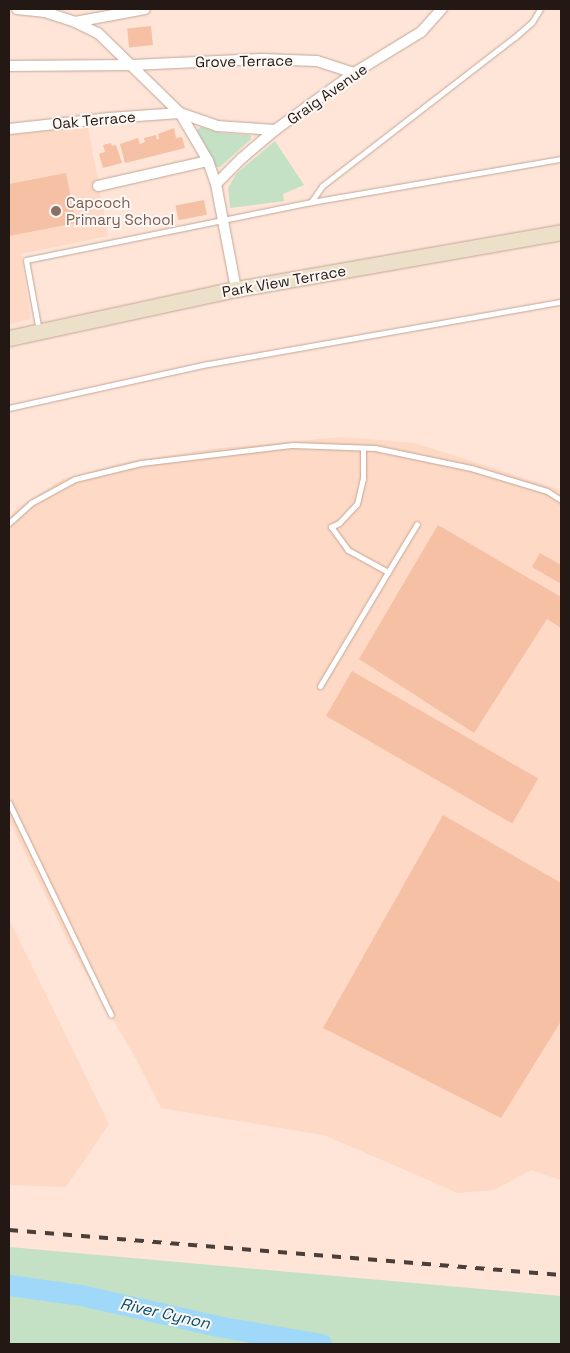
<!DOCTYPE html>
<style>
body{margin:0}
#map{position:relative;width:570px;height:1353px;overflow:hidden;background:#fee5d8;font-family:"Space Grotesk",sans-serif}
div>[style]{position:absolute}
.built>*{inset:0;background:#fed9c5}
.green>*{inset:0;background:#c4e1c6}
.river>*{height:21px;margin:-10.5px;padding:0 10.5px;transform-origin:10.5px;border-radius:10.5px;background:#a0d8f9}
.building>*{inset:0;background:#f5c0a3;transform-origin:0 0}
.roads{filter:drop-shadow(0 0 1px #c2a696) drop-shadow(0 0 1px #c2a696)}
.service>*{height:5px;margin:-2.5px;padding:0 2.5px;transform-origin:2.5px;border-radius:2.5px;background:#fff}
.minor>*{height:10px;margin:-5px;padding:0 5px;transform-origin:5px;border-radius:5px;background:#fff}
.secondary>*{height:15px;margin:-7.5px;padding:0 7.5px;transform-origin:7.5px;border-radius:7.5px;background:#ece0c8}
.rail>*{height:4px;margin-top:-2px;transform-origin:0;background:repeating-linear-gradient(90deg,#4c3e38 0 9px,transparent 0 18px)}
.dots>*{width:14px;height:14px;translate:-50% -50%;box-sizing:border-box;border:2px solid #fdf7f4;border-radius:50%}
span{translate:-50% -50%;white-space:nowrap;text-align:center;line-height:1.15;-webkit-text-stroke:4px #fdf7f4;paint-order:stroke}
.street-label{font-size:15px;color:#231813}
.education-label{font-size:15px;color:#785e54}
.left{translate:0 -50%;text-align:left}
.water-label{font-size:16px;color:#014e6d;font-style:italic}
.frame{position:absolute;inset:0;border:10px solid #231813;pointer-events:none}
</style>
<div id="map">
<div class="built">
<div style="clip-path:polygon(88px 127px,108px 236px,21px 254px,31px 319px,9px 324px,9px 135px)"></div>
<div style="clip-path:polygon(342px 437px,415px 443px,561px 490px,561px 1180px,531px 1170px,494px 1190px,458px 1193px,324px 1135px,161px 1108px,136px 1059px,70px 946px,9px 820px,9px 517px,20px 506px,63px 479px,129px 461px,220px 448px)"></div>
<div style="clip-path:polygon(9px 919px,109px 1124px,66px 1187px,9px 1185px)"></div>
</div>
<div class="green">
<div style="clip-path:polygon(201px 127px,220px 133px,248px 135px,251px 136px,251px 139px,220px 167px,216px 167px,197px 130px)"></div>
<div style="clip-path:polygon(275px 141px,304px 185px,283px 194px,284px 201px,230px 208px,228px 188px,237px 173px)"></div>
<div style="clip-path:polygon(9px 1247px,561px 1296px,561px 1344px,9px 1344px)"></div>
</div>
<div class="river">
<div style="left:9px;top:1285px;width:73px;rotate:7.9deg"></div>
<div style="left:81px;top:1295px;width:139px;rotate:12.8deg"></div>
<div style="left:217px;top:1326px;width:106px;rotate:9.8deg"></div>
</div>
<div class="building">
<div style="left:151px;top:26px;width:19px;height:24px;rotate:84deg"></div>
<div style="clip-path:polygon(174px 128px,176px 138px,182px 137px,185px 148px,125px 163px,120px 144px,138px 138px,140px 144px,145px 142px,144px 138px,156px 135px,157px 140px,159px 139px,158px 134px)"></div>
<div style="clip-path:polygon(111px 143px,112px 146px,116px 145px,122px 163px,103px 168px,99px 154px,105px 152px,103px 145px)"></div>
<div style="clip-path:polygon(66px 173px,76px 223px,9px 236px,9px 184px)"></div>
<div style="left:204px;top:200px;width:15px;height:29px;rotate:79deg"></div>
<div style="clip-path:polygon(438px 525px,561px 597px,561px 628px,547px 619px,474px 733px,359px 659px)"></div>
<div style="clip-path:polygon(540px 553px,561px 565px,561px 584px,532px 567px)"></div>
<div style="left:352px;top:671px;width:215px;height:52px;rotate:30deg"></div>
<div style="clip-path:polygon(443px 815px,561px 883px,561px 1021px,501px 1118px,323px 1028px)"></div>
</div>
<div class="roads">
<div class="service">
<div style="left:311px;top:202px;width:19px;rotate:-55deg"></div>
<div style="left:322px;top:186px;width:244px;rotate:-37.7deg"></div>
<div style="left:515px;top:37px;width:23px;rotate:-41deg"></div>
<div style="left:532px;top:22px;width:15px;rotate:-58deg"></div>
<div style="left:39px;top:331px;width:72px;rotate:-100.4deg"></div>
<div style="left:26px;top:260px;width:291px;rotate:-11.5deg"></div>
<div style="left:311px;top:202px;width:254px;rotate:-9.8deg"></div>
<div style="left:9px;top:408px;width:204px;rotate:-12.5deg"></div>
<div style="left:208px;top:364px;width:358px;rotate:-10deg"></div>
<div style="left:9px;top:523px;width:30px;rotate:-42deg"></div>
<div style="left:31px;top:503px;width:50px;rotate:-28.6deg"></div>
<div style="left:75px;top:479px;width:68px;rotate:-13.6deg"></div>
<div style="left:141px;top:463px;width:153px;rotate:-6.8deg"></div>
<div style="left:293px;top:445px;width:82px;rotate:2.1deg"></div>
<div style="left:375px;top:448px;width:98px;rotate:11.8deg"></div>
<div style="left:471px;top:468px;width:79px;rotate:16.8deg"></div>
<div style="left:547px;top:491px;width:17px;rotate:33deg"></div>
<div style="left:388px;top:572px;width:56px;rotate:-58.9deg"></div>
<div style="left:320px;top:686px;width:133px;rotate:-59.2deg"></div>
<div style="left:388px;top:572px;width:46px;rotate:-151.2deg"></div>
<div style="left:348px;top:550px;width:29px;rotate:-126deg"></div>
<div style="left:331px;top:527px;width:9px;rotate:-27deg"></div>
<div style="left:339px;top:523px;width:26px;rotate:-47deg"></div>
<div style="left:357px;top:504px;width:26px;rotate:-77deg"></div>
<div style="left:363px;top:479px;width:31px;rotate:-90deg"></div>
<div style="left:9px;top:803px;width:235px;rotate:64.3deg"></div>
</div>
<div class="minor">
<div style="left:17px;top:9px;width:28px;rotate:6deg"></div>
<div style="left:45px;top:12px;width:32px;rotate:18deg"></div>
<div style="left:75px;top:22px;width:25px;rotate:26deg"></div>
<div style="left:98px;top:33px;width:115px;rotate:44.3deg"></div>
<div style="left:180px;top:113px;width:56px;rotate:59.7deg"></div>
<div style="left:208px;top:161px;width:24px;rotate:71deg"></div>
<div style="left:216px;top:184px;width:107px;rotate:79.2deg"></div>
<div style="left:75px;top:22px;width:71px;rotate:-10.5deg"></div>
<div style="left:9px;top:66px;width:124px;rotate:-0.5deg"></div>
<div style="left:133px;top:65px;width:128px;rotate:-2.7deg"></div>
<div style="left:261px;top:59px;width:56px;rotate:2deg"></div>
<div style="left:317px;top:61px;width:39px;rotate:18deg"></div>
<div style="left:9px;top:129px;width:101px;rotate:-6.3deg"></div>
<div style="left:109px;top:118px;width:71px;rotate:-4deg"></div>
<div style="left:180px;top:113px;width:39px;rotate:19deg"></div>
<div style="left:217px;top:126px;width:58px;rotate:3.9deg"></div>
<div style="left:216px;top:184px;width:37px;rotate:-45deg"></div>
<div style="left:242px;top:158px;width:43px;rotate:-40.3deg"></div>
<div style="left:275px;top:130px;width:97px;rotate:-35.8deg"></div>
<div style="left:354px;top:73px;width:79px;rotate:-31.5deg"></div>
<div style="left:421px;top:32px;width:31px;rotate:-48deg"></div>
<div style="left:98px;top:186px;width:113px;rotate:-12.8deg"></div>
</div>
<div class="secondary">
<div style="left:9px;top:338px;width:232px;rotate:-12.2deg"></div>
<div style="left:236px;top:289px;width:330px;rotate:-9.9deg"></div>
</div>
</div>
<div class="rail">
<div style="left:9px;top:1230px;width:554px;rotate:4.66deg"></div>
</div>
<div class="dots">
<div style="left:56px;top:211px;background:#8d6e63"></div>
</div>
<div class="street-label">
<span style="left:244px;top:61px;rotate:-1deg">Grove Terrace</span>
<span style="left:327px;top:94px;rotate:-35deg">Graig Avenue</span>
<span style="left:94px;top:120px;rotate:-5deg">Oak Terrace</span>
<span style="left:284px;top:281px;rotate:-10deg">Park View Terrace</span>
</div>
<div class="education-label">
<span class="left" style="left:66px;top:211px">Capcoch<br>Primary School</span>
</div>
<div class="water-label">
<span style="left:165px;top:1314px;rotate:13deg">River Cynon</span>
</div>
<div class="frame"></div>
</div>
